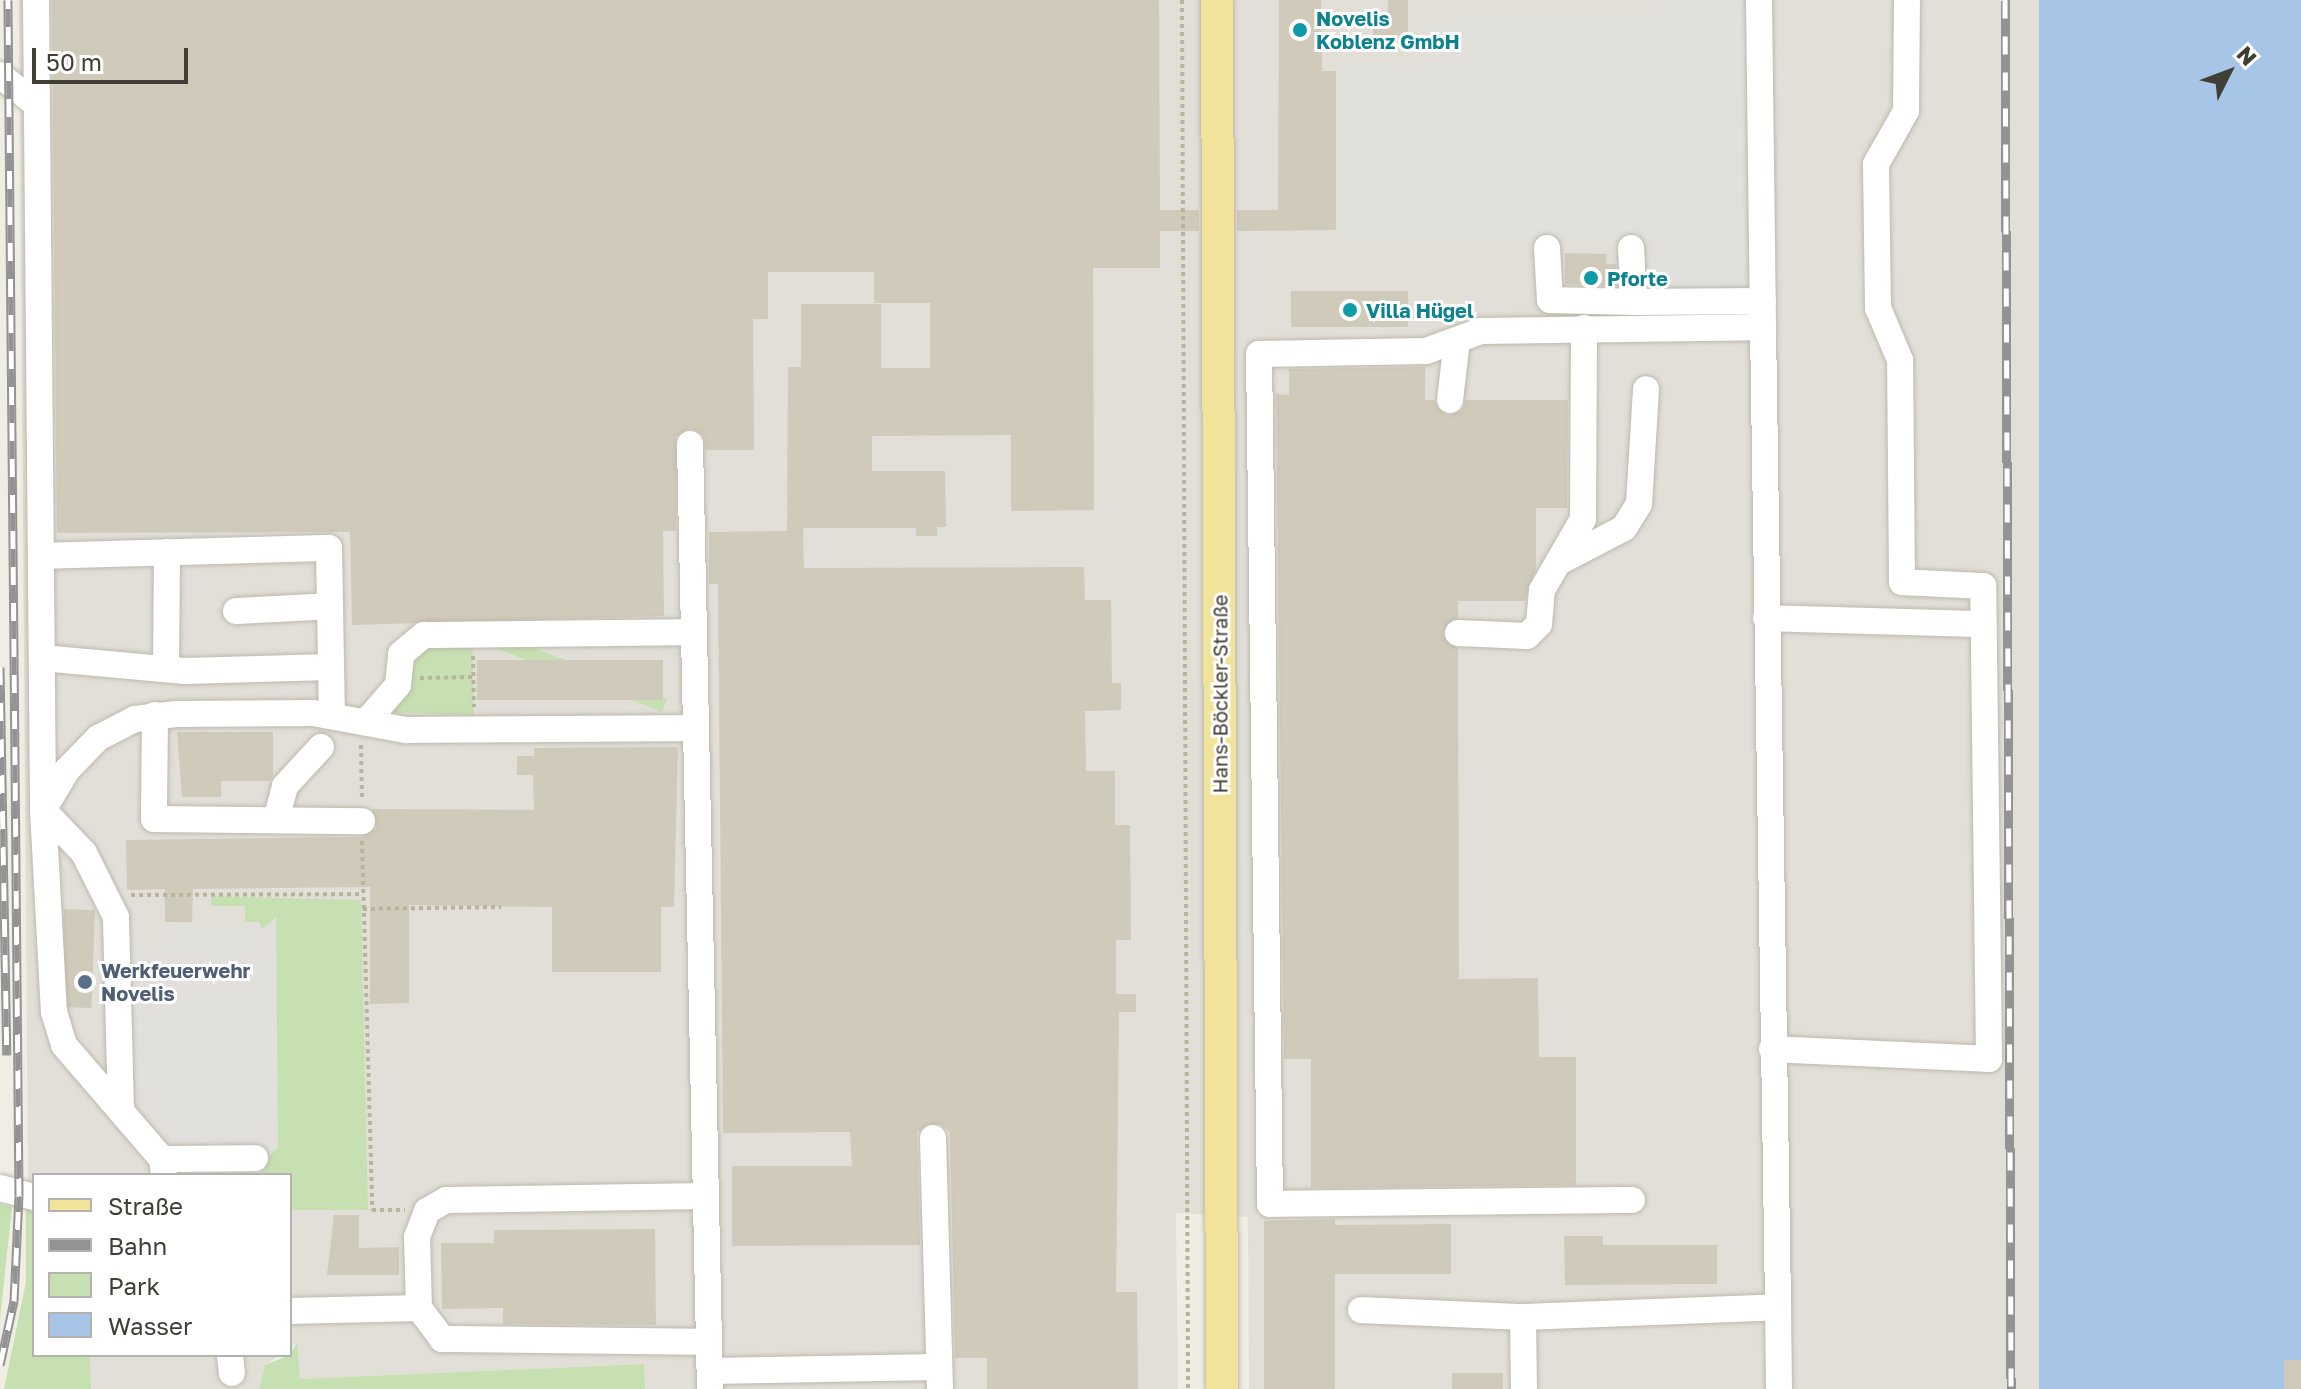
<!DOCTYPE html>
<meta charset="utf-8">
<style>
body{margin:0}
#map{position:relative;width:2301px;height:1389px;overflow:hidden;background:#f0eee4;font-family:"Golos Text",sans-serif}
div>[style]{position:absolute}
.industrial>*{inset:0;background:#e2dfd9}
.green>*{inset:0;background:#c6e0b1;transform-origin:0 0}
.parking>*{inset:0;background:#e1e0dc;transform-origin:0 0}
.water>*{inset:0;background:#a6c5e7;transform-origin:0 0}
.building>*{inset:0;background:#d0cabb;transform-origin:0 0}
.path>*{height:4px;margin-top:-2px;transform-origin:0;background:repeating-linear-gradient(90deg,#bab39b 0 4px,transparent 0 8px)}
.roads{filter:drop-shadow(0 0 2px #bdb9ab) drop-shadow(0 0 2px #bdb9ab)}
.minor>*{height:26px;margin:-13px;padding:0 13px;transform-origin:13px;border-radius:13px;background:#fff}
.major>*{height:32px;margin:-16px;padding:0 16px;transform-origin:16px;border-radius:16px;background:#f2e39b}
.rail>*{height:9px;margin-top:-4.5px;transform-origin:0;background:repeating-linear-gradient(90deg,#fff 0 18px,#939393 0 36px);box-sizing:border-box;border-block:2px solid #939393}
.dots>*{width:22px;height:22px;translate:-50% -50%;box-sizing:border-box;border:4px solid #fff;border-radius:50%}
span{translate:-50% -50%;white-space:nowrap;text-align:center;line-height:1.15;-webkit-text-stroke:6px #fff;paint-order:stroke}
.culture-label{font-size:20px;color:#0d838f;font-weight:700}
.left{translate:0 -50%;text-align:left}
.street-label{font-size:20px;color:#413e35}
.service-label{font-size:20px;color:#4e5e75;font-weight:700}
.legend{position:absolute;left:32px;top:1173px;width:260px;height:184px;box-sizing:border-box;background:#fff;border:2px solid #b3b2ae;margin:0;padding:10px 14px;list-style:none;font-size:24px;color:#413e35}
.legend li{display:flex;align-items:center;gap:16px;height:40px}
.legend b{width:40px;border:2px solid #b3b2ae}
.north{position:absolute;left:2189px;top:32px;width:80px;height:80px;-webkit-text-stroke:6px #fff;paint-order:stroke;rotate:48deg;font-size:22px;font-weight:700;line-height:32px;text-align:center;color:#413e35}
.north::after{content:'';display:block;margin:auto;width:28px;height:36px;background:#413e35;clip-path:polygon(50% 0,100% 100%,50% 72%,0 100%)}
.scale{position:absolute;left:32px;top:48px;width:156px;height:36px;box-sizing:border-box;border:4px solid #413e35;border-top:0;padding-left:10px;font-size:24px;line-height:28px;white-space:nowrap;color:#413e35;-webkit-text-stroke:6px #fff;paint-order:stroke}
</style>
<div id="map">
<div class="industrial">
<div style="clip-path:polygon(19px 0,2039px 0,2044px 1389px,1249px 1389px,1248px 1217px,1176px 1213px,1178px 1389px,645px 1389px,644px 1364px,300px 1379px,296px 1343px,290px 1347px,290px 1175px,34px 1175px,34px 1185px,28px 1182px)"></div>
<div style="clip-path:polygon(90px 1355px,280px 1355px,265px 1365px,259px 1389px,91px 1389px)"></div>
</div>
<div class="green">
<div style="clip-path:polygon(472px 640px,474px 715px,389px 712px,412px 651px)"></div>
<div style="left:667px;top:699px;width:14px;height:187px;rotate:111deg"></div>
<div style="clip-path:polygon(211px 896px,361px 900px,368px 1210px,290px 1210px,290px 1175px,261px 1175px,276px 918px,260px 931px,259px 922px,245px 922px,245px 906px,211px 906px)"></div>
<div style="clip-path:polygon(0 1204px,12px 1207px,0 1319px)"></div>
<div style="clip-path:polygon(26px 1208px,34px 1208px,34px 1355px,90px 1355px,91px 1389px,4px 1389px,26px 1282px)"></div>
<div style="clip-path:polygon(297px 1342px,300px 1379px,644px 1364px,645px 1389px,259px 1389px,265px 1365px,290px 1355px)"></div>
</div>
<div class="parking">
<div style="clip-path:polygon(1654px 0,1751px 0,1754px 293px,1655px 294px,1655px 241px,1343px 243px,1342px 66px,1424px 65px,1424px 20px,1654px 18px)"></div>
<div style="clip-path:polygon(276px 917px,278px 1147px,261px 1164px,201px 1165px,153px 1111px,152px 956px,168px 942px,169px 928px,259px 922px,262px 930px)"></div>
<div style="left:129px;top:946px;width:18px;height:146px"></div>
</div>
<div class="water">
<div style="left:2039px;top:0;width:262px;height:1389px"></div>
</div>
<div class="building">
<div style="clip-path:polygon(52px 0,1159px 0,1160px 210px,1199px 210px,1199px 231px,1160px 231px,1160px 268px,1093px 268px,1094px 510px,1011px 511px,1011px 435px,872px 436px,872px 471px,945px 471px,946px 527px,937px 527px,937px 536px,916px 536px,916px 528px,803px 528px,804px 568px,1084px 567px,1085px 600px,1111px 600px,1112px 683px,1121px 683px,1121px 710px,1085px 711px,1086px 771px,1115px 771px,1115px 825px,1130px 825px,1131px 940px,1116px 940px,1116px 994px,1136px 994px,1136px 1012px,1119px 1012px,1116px 1292px,1137px 1292px,1138px 1389px,987px 1389px,987px 1358px,955px 1358px,950px 1132px,940px 1124px,917px 1132px,920px 1245px,732px 1246px,732px 1166px,852px 1166px,850px 1132px,723px 1133px,718px 584px,709px 584px,709px 532px,787px 531px,788px 367px,801px 367px,801px 304px,881px 304px,881px 368px,930px 368px,930px 303px,874px 303px,874px 272px,768px 272px,768px 319px,753px 319px,754px 450px,706px 450px,703px 435px,690px 428px,676px 437px,676px 531px,663px 531px,664px 616px,352px 625px,350px 532px,57px 533px)"></div>
<div style="clip-path:polygon(1279px 0,1321px 0,1322px 71px,1336px 71px,1336px 230px,1237px 231px,1237px 210px,1278px 210px)"></div>
<div style="clip-path:polygon(1388px 0,1408px 0,1408px 43px,1373px 43px,1373px 18px,1388px 17px)"></div>
<div style="clip-path:polygon(1565px 253px,1607px 254px,1606px 264px,1616px 264px,1617px 286px,1565px 284px)"></div>
<div style="left:1408px;top:291px;width:36px;height:117px;rotate:90deg"></div>
<div style="clip-path:polygon(1425px 367px,1425px 400px,1434px 400px,1447px 416px,1462px 410px,1466px 400px,1568px 400px,1567px 508px,1536px 508px,1536px 568px,1525px 601px,1458px 601px,1458px 617px,1442px 633px,1458px 649px,1459px 979px,1538px 978px,1539px 1057px,1576px 1057px,1576px 1185px,1311px 1188px,1311px 1059px,1284px 1059px,1276px 394px,1289px 395px,1289px 369px)"></div>
<div style="left:477px;top:660px;width:186px;height:40px"></div>
<div style="clip-path:polygon(177px 732px,273px 732px,273px 775px,270px 781px,221px 781px,221px 797px,182px 797px)"></div>
<div style="clip-path:polygon(678px 747px,674px 907px,661px 907px,661px 972px,552px 972px,552px 907px,409px 905px,409px 1003px,370px 1004px,370px 887px,193px 889px,192px 922px,165px 922px,165px 889px,127px 890px,126px 840px,362px 837px,376px 828px,372px 809px,534px 810px,533px 775px,517px 775px,517px 756px,534px 756px,534px 748px)"></div>
<div style="left:64px;top:909px;width:31px;height:98px;rotate:2deg"></div>
<div style="clip-path:polygon(334px 1215px,359px 1215px,359px 1248px,399px 1247px,399px 1275px,327px 1275px)"></div>
<div style="clip-path:polygon(1335px 1219px,1335px 1225px,1451px 1224px,1451px 1274px,1335px 1274px,1335px 1389px,1264px 1389px,1264px 1221px)"></div>
<div style="clip-path:polygon(655px 1229px,656px 1325px,503px 1324px,503px 1308px,442px 1309px,441px 1243px,494px 1243px,494px 1230px)"></div>
<div style="clip-path:polygon(1564px 1236px,1603px 1236px,1603px 1245px,1717px 1245px,1717px 1284px,1565px 1285px)"></div>
<div style="left:2284px;top:1360px;width:17px;height:29px"></div>
<div style="left:1503px;top:1373px;width:16px;height:51px;rotate:90deg"></div>
</div>
<div class="path">
<div style="left:1182px;top:0;width:1389px;rotate:89.75deg"></div>
<div style="left:473px;top:656px;width:51px;rotate:88.9deg"></div>
<div style="left:420px;top:678px;width:53px;rotate:-1.1deg"></div>
<div style="left:361px;top:745px;width:55px;rotate:89deg"></div>
<div style="left:362px;top:841px;width:369px;rotate:88.4deg"></div>
<div style="left:372px;top:1210px;width:33px"></div>
<div style="left:131px;top:895px;width:231px;rotate:-0.2deg"></div>
<div style="left:363px;top:909px;width:138px;rotate:-0.8deg"></div>
</div>
<div class="roads">
<div class="minor">
<div style="left:36px;top:0;width:810px;rotate:89.5deg"></div>
<div style="left:43px;top:810px;width:202px;rotate:86.9deg"></div>
<div style="left:54px;top:1012px;width:34px;rotate:73deg"></div>
<div style="left:64px;top:1045px;width:150px;rotate:49.3deg"></div>
<div style="left:162px;top:1159px;width:16px;rotate:83deg"></div>
<div style="left:0;top:75px;width:46px;rotate:38.9deg"></div>
<div style="left:1547px;top:248px;width:52px;rotate:86.7deg"></div>
<div style="left:1550px;top:300px;width:84px;rotate:1.4deg"></div>
<div style="left:1631px;top:248px;width:54px;rotate:86.8deg"></div>
<div style="left:1634px;top:302px;width:129px;rotate:-0.4deg"></div>
<div style="left:1763px;top:327px;width:980px;rotate:89.12deg"></div>
<div style="left:1450px;top:400px;width:60px;rotate:-83.3deg"></div>
<div style="left:690px;top:444px;width:945px;rotate:88.79deg"></div>
<div style="left:41px;top:556px;width:288px;rotate:-1.6deg"></div>
<div style="left:329px;top:548px;width:167px;rotate:89deg"></div>
<div style="left:1559px;top:562px;width:73px;rotate:-27.6deg"></div>
<div style="left:1624px;top:528px;width:28px;rotate:-58deg"></div>
<div style="left:1639px;top:504px;width:115px;rotate:-86.5deg"></div>
<div style="left:236px;top:611px;width:94px;rotate:-3deg"></div>
<div style="left:1766px;top:618px;width:217px;rotate:1.6deg"></div>
<div style="left:1458px;top:633px;width:69px;rotate:2.5deg"></div>
<div style="left:1527px;top:636px;width:17px;rotate:-45deg"></div>
<div style="left:1539px;top:624px;width:34px;rotate:-85deg"></div>
<div style="left:1542px;top:590px;width:82px;rotate:-60deg"></div>
<div style="left:1583px;top:519px;width:191px;rotate:-89.7deg"></div>
<div style="left:42px;top:658px;width:143px;rotate:5.2deg"></div>
<div style="left:184px;top:671px;width:147px;rotate:-1.6deg"></div>
<div style="left:166px;top:669px;width:117px;rotate:-89.5deg"></div>
<div style="left:155px;top:715px;width:104px;rotate:90.6deg"></div>
<div style="left:154px;top:819px;width:208px;rotate:0.6deg"></div>
<div style="left:366px;top:722px;width:49px;rotate:-49.1deg"></div>
<div style="left:398px;top:685px;width:31px;rotate:-84deg"></div>
<div style="left:401px;top:654px;width:30px;rotate:-40deg"></div>
<div style="left:424px;top:635px;width:269px;rotate:-0.6deg"></div>
<div style="left:276px;top:820px;width:35px;rotate:-75deg"></div>
<div style="left:285px;top:786px;width:53px;rotate:-47.3deg"></div>
<div style="left:1772px;top:1049px;width:217px;rotate:2.6deg"></div>
<div style="left:1989px;top:1059px;width:473px;rotate:-90.7deg"></div>
<div style="left:1983px;top:586px;width:81px;rotate:-177.2deg"></div>
<div style="left:1902px;top:582px;width:222px;rotate:-90.5deg"></div>
<div style="left:1900px;top:360px;width:56px;rotate:-112.9deg"></div>
<div style="left:1878px;top:308px;width:144px;rotate:-90.8deg"></div>
<div style="left:1876px;top:164px;width:61px;rotate:-60.5deg"></div>
<div style="left:1906px;top:111px;width:111px;rotate:-89.5deg"></div>
<div style="left:121px;top:1111px;width:194px;rotate:-91.5deg"></div>
<div style="left:116px;top:917px;width:72px;rotate:-116.6deg"></div>
<div style="left:84px;top:853px;width:59px;rotate:-133.6deg"></div>
<div style="left:43px;top:810px;width:47px;rotate:-59deg"></div>
<div style="left:67px;top:770px;width:45px;rotate:-45.9deg"></div>
<div style="left:98px;top:738px;width:42px;rotate:-27.2deg"></div>
<div style="left:135px;top:719px;width:41px;rotate:-7deg"></div>
<div style="left:176px;top:714px;width:137px;rotate:-0.4deg"></div>
<div style="left:313px;top:713px;width:95px;rotate:10.4deg"></div>
<div style="left:406px;top:730px;width:290px;rotate:-0.4deg"></div>
<div style="left:933px;top:1138px;width:251px;rotate:88.4deg"></div>
<div style="left:162px;top:1159px;width:93px;rotate:-0.6deg"></div>
<div style="left:0;top:1188px;width:35px;rotate:15deg"></div>
<div style="left:706px;top:1196px;width:260px;rotate:179.1deg"></div>
<div style="left:446px;top:1200px;width:22px;rotate:150deg"></div>
<div style="left:427px;top:1211px;width:28px;rotate:111deg"></div>
<div style="left:417px;top:1237px;width:71px;rotate:88.4deg"></div>
<div style="left:419px;top:1308px;width:39px;rotate:53deg"></div>
<div style="left:442px;top:1339px;width:267px;rotate:0.6deg"></div>
<div style="left:1632px;top:1200px;width:362px;rotate:179.4deg"></div>
<div style="left:1270px;top:1204px;width:850px;rotate:-90.74deg"></div>
<div style="left:1259px;top:354px;width:167px;rotate:-1deg"></div>
<div style="left:1426px;top:351px;width:59px;rotate:-20deg"></div>
<div style="left:1481px;top:331px;width:282px;rotate:-0.8deg"></div>
<div style="left:1763px;top:327px;width:327px;rotate:-90.7deg"></div>
<div style="left:1361px;top:1310px;width:162px;rotate:2.5deg"></div>
<div style="left:290px;top:1311px;width:129px;rotate:-1.3deg"></div>
<div style="left:230px;top:1355px;width:18px;rotate:84deg"></div>
<div style="left:710px;top:1371px;width:225px;rotate:-1deg"></div>
<div style="left:1524px;top:1389px;width:72px;rotate:-90.8deg"></div>
<div style="left:1523px;top:1317px;width:255px;rotate:-2.2deg"></div>
<div style="left:1778px;top:1307px;width:82px;rotate:89.3deg"></div>
</div>
<div class="major">
<div style="left:1217px;top:0;width:1389px;rotate:89.79deg"></div>
</div>
</div>
<div class="rail">
<div style="left:2005px;top:0;width:1389px;rotate:89.75deg"></div>
<div style="left:0;top:667px;width:388px;rotate:89deg"></div>
<div style="left:0;top:1365px;width:66px;rotate:-77.7deg"></div>
<div style="left:14px;top:1301px;width:105px;rotate:-87.3deg"></div>
<div style="left:19px;top:1196px;width:1196px;rotate:-90.53deg"></div>
</div>
<div class="dots">
<div style="left:1300px;top:30px;background:#0f9aa8"></div>
<div style="left:1591px;top:278px;background:#0f9aa8"></div>
<div style="left:1350px;top:310px;background:#0f9aa8"></div>
<div style="left:85px;top:982px;background:#5c6f8a"></div>
</div>
<div class="culture-label">
<span class="left" style="left:1316px;top:30px">Novelis<br>Koblenz GmbH</span>
<span class="left" style="left:1607px;top:278px">Pforte</span>
<span class="left" style="left:1366px;top:310px">Villa Hügel</span>
</div>
<div class="street-label">
<span style="left:1220px;top:694px;rotate:-90deg">Hans-Böckler-Straße</span>
</div>
<div class="service-label">
<span class="left" style="left:101px;top:982px">Werkfeuerwehr<br>Novelis</span>
</div>
<ul class="legend">
<li><b style="height:10px;background:#f2e39b"></b>Straße</li>
<li><b style="height:10px;background:#939393"></b>Bahn</li>
<li><b style="height:22px;background:#c6e0b1"></b>Park</li>
<li><b style="height:22px;background:#a6c5e7"></b>Wasser</li>
</ul>
<div class="north">N</div>
<div class="scale">50 m</div>
</div>
